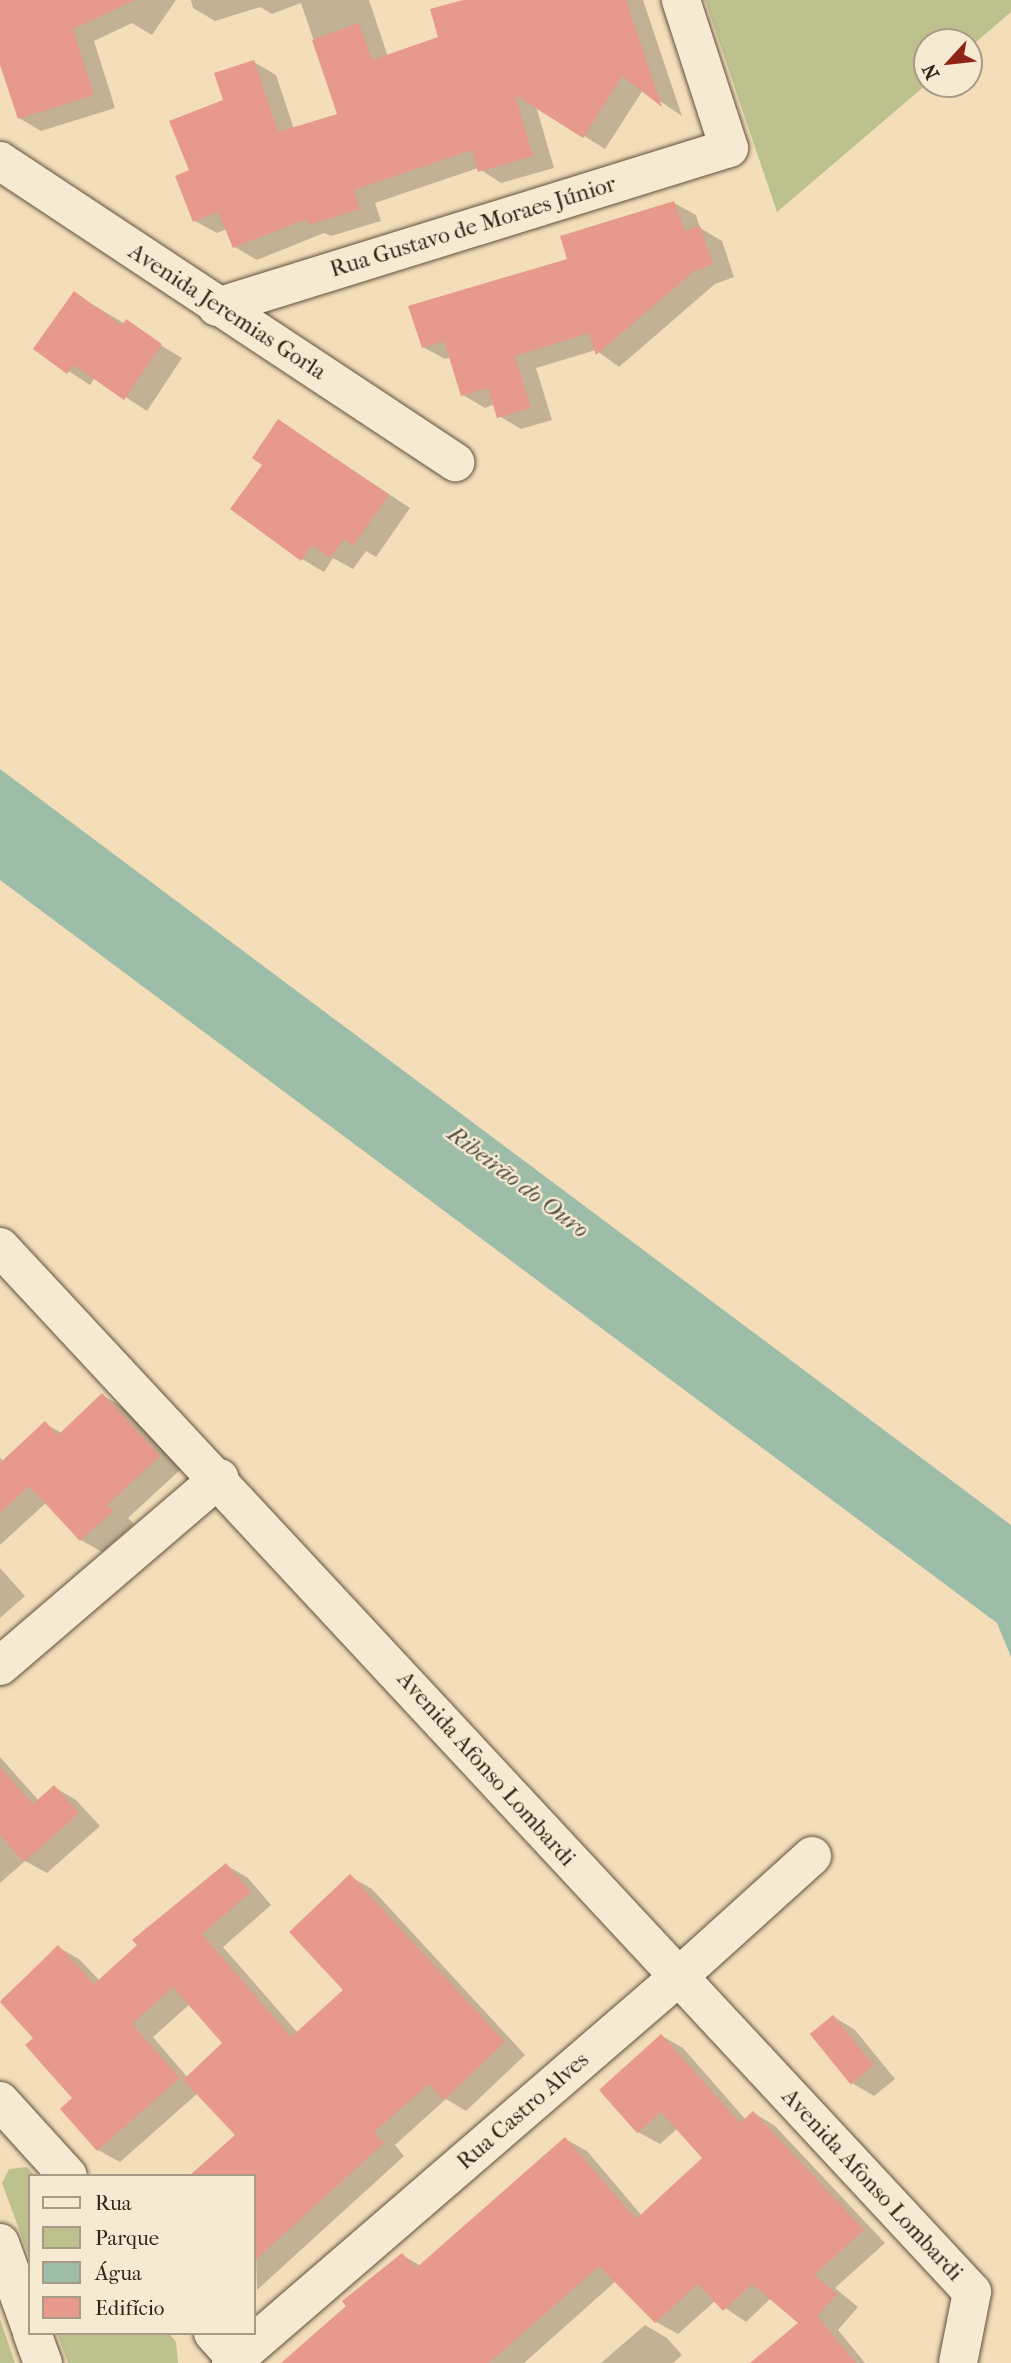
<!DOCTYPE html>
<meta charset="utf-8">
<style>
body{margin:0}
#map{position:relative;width:1011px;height:2363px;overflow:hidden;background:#f3deb9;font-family:"IM FELL French Canon",serif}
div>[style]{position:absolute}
.green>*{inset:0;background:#bdc18e}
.water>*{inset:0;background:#9dbda9}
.shadow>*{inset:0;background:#0003}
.building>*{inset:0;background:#e7998b;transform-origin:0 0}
.roads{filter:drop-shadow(0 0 2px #625140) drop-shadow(0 0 2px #625140)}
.minor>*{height:38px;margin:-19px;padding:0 19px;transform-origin:19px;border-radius:19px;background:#f7ead2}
span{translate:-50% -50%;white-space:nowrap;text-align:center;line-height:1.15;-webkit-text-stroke:5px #f7ead2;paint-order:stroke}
.street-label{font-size:23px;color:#322218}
.water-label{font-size:24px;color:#525044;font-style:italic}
.legend{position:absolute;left:28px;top:2174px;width:228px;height:161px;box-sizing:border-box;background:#f7ead2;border:2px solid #a89a88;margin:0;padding:9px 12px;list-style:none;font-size:21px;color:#322218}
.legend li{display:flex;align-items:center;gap:14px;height:35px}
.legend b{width:35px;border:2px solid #a89a88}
.north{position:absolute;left:913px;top:28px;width:70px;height:70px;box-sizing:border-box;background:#f7ead2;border:2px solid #a89a88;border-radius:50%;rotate:243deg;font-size:19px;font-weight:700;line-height:28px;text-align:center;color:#322218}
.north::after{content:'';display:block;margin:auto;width:24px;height:32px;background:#8f2418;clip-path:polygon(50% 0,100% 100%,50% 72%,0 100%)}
</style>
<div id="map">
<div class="green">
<div style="clip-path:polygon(705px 0,1011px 0,1011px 12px,969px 48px,969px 42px,927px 42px,927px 84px,777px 212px)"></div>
<div style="clip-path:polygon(27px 2167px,35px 2176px,30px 2176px,30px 2259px,2px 2183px,9px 2169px)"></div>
<div style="clip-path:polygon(0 2319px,4px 2331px,15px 2363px,0 2363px)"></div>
<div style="clip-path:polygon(57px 2333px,169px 2333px,176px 2342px,178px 2363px,68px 2363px)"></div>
</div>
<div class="water">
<div style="clip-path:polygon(0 769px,1011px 1525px,1011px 1657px,997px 1623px,0 880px)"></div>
</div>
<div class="shadow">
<div style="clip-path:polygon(0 0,176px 0,152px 35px,132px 23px,94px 41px,115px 108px,41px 131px,19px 118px)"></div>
<div style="clip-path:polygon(191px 0,369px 0,388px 57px,441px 38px,469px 0,643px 0,682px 116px,643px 90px,605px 149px,536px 106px,554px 168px,501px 183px,478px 168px,375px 203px,381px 221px,331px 236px,324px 233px,257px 260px,235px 247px,227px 229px,217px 233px,195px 221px,192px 171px,225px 101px,254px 62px,276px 75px,294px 129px,339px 115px,301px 3px,272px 14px,260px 7px,215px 21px,193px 8px)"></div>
<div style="clip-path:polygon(674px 203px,696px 215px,700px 228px,722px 241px,734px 277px,715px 284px,619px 367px,596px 350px,536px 368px,552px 420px,521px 429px,499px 416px,495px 404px,485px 408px,463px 395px,451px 357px,445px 359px,423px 347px)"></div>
<div style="clip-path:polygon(75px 294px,182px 358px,147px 411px,95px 377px,90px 385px,35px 349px)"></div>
<div style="clip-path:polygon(279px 421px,410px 508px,376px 557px,366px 551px,353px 569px,333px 558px,324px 572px,302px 559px,265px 464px)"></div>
<div style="clip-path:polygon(102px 1395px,124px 1408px,181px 1469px,128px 1518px,134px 1524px,102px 1552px,81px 1540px,47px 1502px,0 1545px,0 1458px,4px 1462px,45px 1424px,62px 1433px)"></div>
<div style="clip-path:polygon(0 1568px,25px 1596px,0 1618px)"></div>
<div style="clip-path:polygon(0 1757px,39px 1801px,54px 1787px,76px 1800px,100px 1826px,47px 1873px,25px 1861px,0 1883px)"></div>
<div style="clip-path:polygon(evenodd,226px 1865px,248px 1878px,271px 1905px,223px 1947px,298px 2033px,345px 1991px,351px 1877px,372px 1889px,525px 2055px,466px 2111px,446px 2099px,395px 2145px,404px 2156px,257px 2290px,254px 2176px,237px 2135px,198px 2093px,120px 2162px,98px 2150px,75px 2098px,36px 2038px,1px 2000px,58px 1947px,79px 1959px,100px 1981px,226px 1865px,190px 2004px,224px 2043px,188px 2078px,153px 2037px,190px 2004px)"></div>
<div style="clip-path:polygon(834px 2017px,855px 2030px,895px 2079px,874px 2096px,852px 2083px)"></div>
<div style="clip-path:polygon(662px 2036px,683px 2048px,746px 2120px,754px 2113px,775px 2126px,885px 2243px,835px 2288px,858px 2307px,838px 2330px,865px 2363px,772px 2363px,801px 2323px,771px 2298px,746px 2322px,715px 2301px,678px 2334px,656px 2322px,616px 2281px,524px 2363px,311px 2363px,402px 2255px,421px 2266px,565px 2139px,587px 2151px,642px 2216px,705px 2158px,678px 2128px,660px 2144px,638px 2132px)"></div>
<div style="clip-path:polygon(645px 2325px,667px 2338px,682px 2355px,673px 2363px,601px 2363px)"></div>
</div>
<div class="building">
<div style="clip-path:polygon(0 0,135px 0,73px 29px,94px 95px,18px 119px,0 65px)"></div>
<div style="clip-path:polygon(463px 0,626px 0,662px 107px,622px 76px,583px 138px,515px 95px,533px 156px,478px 172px,472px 150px,354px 190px,360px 209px,308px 225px,306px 219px,233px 248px,218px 212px,193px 222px,175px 176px,189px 170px,169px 121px,223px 100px,214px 73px,254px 60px,278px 132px,337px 114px,312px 40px,359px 23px,372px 60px,438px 37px,430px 9px)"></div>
<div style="clip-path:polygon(674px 201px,685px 231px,700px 226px,713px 264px,693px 272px,596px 355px,589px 333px,515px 356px,531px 408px,497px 418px,488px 388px,461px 396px,444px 341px,422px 348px,408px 306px,567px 259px,560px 236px)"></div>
<div style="clip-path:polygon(74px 291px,122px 326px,126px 319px,162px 344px,124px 400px,74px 365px,67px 374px,33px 349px)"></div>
<div style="clip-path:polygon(278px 419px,389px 495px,353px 546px,344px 539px,330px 558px,312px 545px,301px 561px,230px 509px,262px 465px,252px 458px)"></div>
<div style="clip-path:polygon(102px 1393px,160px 1456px,107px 1505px,113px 1511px,80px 1541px,29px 1486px,0 1513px,0 1463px,45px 1421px,58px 1435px)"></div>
<div style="clip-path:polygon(0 1767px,33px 1804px,54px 1785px,79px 1813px,24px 1862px,0 1835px)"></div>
<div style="clip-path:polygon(226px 1863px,251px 1892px,202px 1934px,291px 2037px,343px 1990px,289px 1932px,350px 1874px,505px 2042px,444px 2100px,429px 2084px,374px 2132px,384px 2143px,254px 2261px,254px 2176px,189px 2176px,235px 2135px,183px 2080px,222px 2043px,173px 1987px,132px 2024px,180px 2078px,97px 2151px,60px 2109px,72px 2098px,25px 2045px,33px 2038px,0 2002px,58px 1945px,94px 1984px,137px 1945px,132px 1940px)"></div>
<div style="left:833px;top:2015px;width:65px;height:30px;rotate:51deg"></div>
<div style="clip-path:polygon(661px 2034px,740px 2123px,753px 2111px,864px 2230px,814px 2275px,837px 2294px,817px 2316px,856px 2363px,750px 2363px,798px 2323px,752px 2284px,723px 2311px,698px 2284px,655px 2323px,599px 2266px,489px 2363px,281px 2363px,346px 2306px,342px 2301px,402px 2253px,416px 2268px,565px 2137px,636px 2219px,702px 2158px,661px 2112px,637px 2133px,599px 2090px)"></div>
</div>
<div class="roads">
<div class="minor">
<div style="left:0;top:161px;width:546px;rotate:33.49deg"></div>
<div style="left:217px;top:307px;width:536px;rotate:-17.25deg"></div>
<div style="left:729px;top:148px;width:156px;rotate:-108deg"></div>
<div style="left:0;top:1247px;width:1427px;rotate:47.07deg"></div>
<div style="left:972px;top:2292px;width:72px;rotate:101.2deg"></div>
<div style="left:0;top:1666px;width:289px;rotate:-40.6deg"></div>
<div style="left:0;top:2101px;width:101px;rotate:47.8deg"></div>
<div style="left:0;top:2243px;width:88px;rotate:70.1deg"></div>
<div style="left:32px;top:2333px;width:32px;rotate:70deg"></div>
<div style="left:213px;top:2333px;width:40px;rotate:48deg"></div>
<div style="left:231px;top:2363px;width:589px;rotate:-40.8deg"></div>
<div style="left:677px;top:1978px;width:182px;rotate:-42.1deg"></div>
</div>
</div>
<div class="street-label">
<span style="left:473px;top:227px;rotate:-17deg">Rua Gustavo de Moraes Júnior</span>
<span style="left:227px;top:312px;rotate:33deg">Avenida Jeremias Gorla</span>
<span style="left:486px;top:1769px;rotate:48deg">Avenida Afonso Lombardi</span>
<span style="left:523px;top:2111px;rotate:-41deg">Rua Castro Alves</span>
<span style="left:872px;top:2185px;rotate:47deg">Avenida Afonso Lombardi</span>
</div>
<div class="water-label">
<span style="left:518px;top:1182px;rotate:37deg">Ribeirão do Ouro</span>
</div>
<ul class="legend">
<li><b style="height:9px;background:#f7ead2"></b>Rua</li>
<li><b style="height:19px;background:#bdc18e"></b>Parque</li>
<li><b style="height:19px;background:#9dbda9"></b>Água</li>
<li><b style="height:19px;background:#e7998b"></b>Edifício</li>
</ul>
<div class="north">N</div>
</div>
